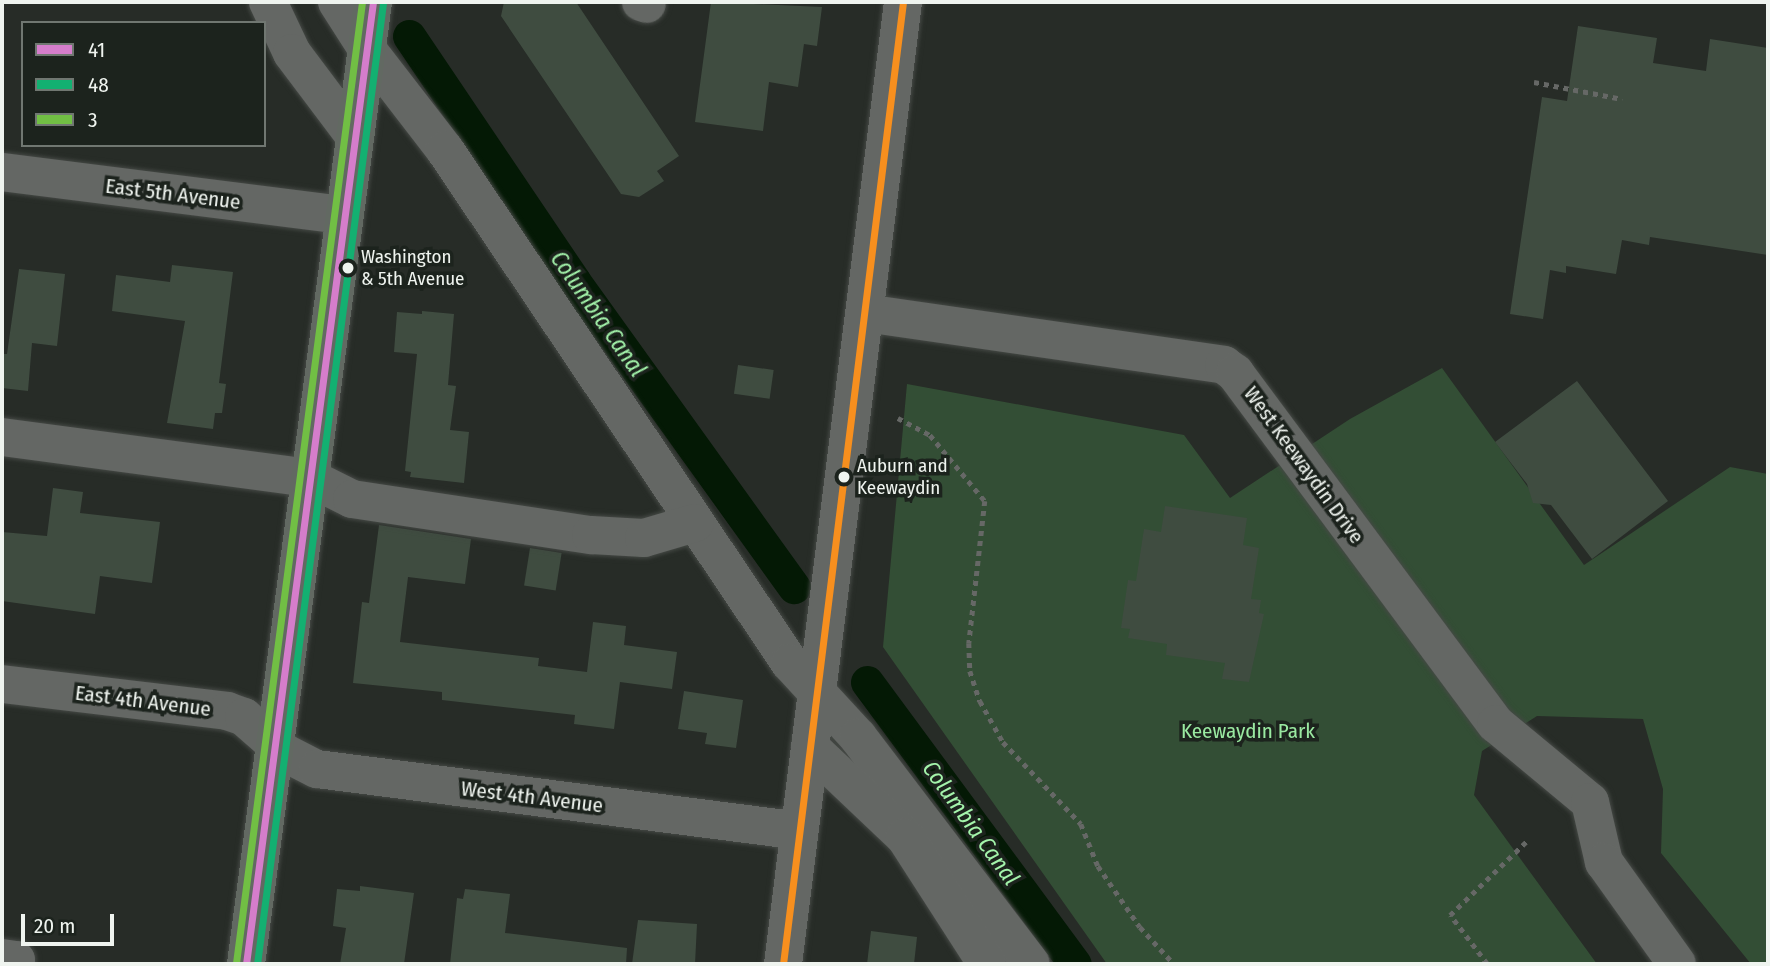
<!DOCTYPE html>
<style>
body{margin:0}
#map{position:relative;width:1770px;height:966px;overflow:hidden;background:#272c27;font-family:"Fira Sans Condensed",sans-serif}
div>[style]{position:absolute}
.green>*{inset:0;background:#334e35}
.canal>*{height:33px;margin:-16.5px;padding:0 16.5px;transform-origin:16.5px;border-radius:16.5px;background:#041905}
.building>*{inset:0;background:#3f4c40;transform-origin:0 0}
.path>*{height:4.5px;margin-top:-2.25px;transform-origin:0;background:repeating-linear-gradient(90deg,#666866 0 5px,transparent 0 10px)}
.roads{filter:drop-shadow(0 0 2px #454945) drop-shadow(0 0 2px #454945)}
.minor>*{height:38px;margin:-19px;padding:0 19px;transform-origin:19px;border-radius:19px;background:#646764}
.major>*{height:38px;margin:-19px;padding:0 19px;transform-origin:19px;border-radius:19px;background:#626962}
.bus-1>*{height:7px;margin:-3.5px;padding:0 3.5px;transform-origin:3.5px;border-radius:3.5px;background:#d57dcb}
.bus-2>*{height:7px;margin:-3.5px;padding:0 3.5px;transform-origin:3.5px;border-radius:3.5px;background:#13b071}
.bus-3>*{height:7px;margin:-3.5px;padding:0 3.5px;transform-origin:3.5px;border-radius:3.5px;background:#71bf44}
.bus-4>*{height:7px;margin:-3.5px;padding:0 3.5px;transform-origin:3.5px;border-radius:3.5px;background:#f78f1e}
.dots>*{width:19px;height:19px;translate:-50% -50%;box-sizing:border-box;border:4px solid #1c231d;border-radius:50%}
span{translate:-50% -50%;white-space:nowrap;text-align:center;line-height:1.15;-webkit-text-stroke:7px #1c231d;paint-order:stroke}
.bus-label{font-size:19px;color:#eff4ef}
.left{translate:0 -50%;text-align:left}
.street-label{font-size:21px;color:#eff4ef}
.park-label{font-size:21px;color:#9ae9a1}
.water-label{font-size:23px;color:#a4f4ab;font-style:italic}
.frame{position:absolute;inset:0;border:4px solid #eff4ef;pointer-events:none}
.legend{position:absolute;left:21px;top:21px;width:245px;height:126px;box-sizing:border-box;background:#1c231d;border:2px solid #707771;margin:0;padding:9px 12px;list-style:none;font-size:21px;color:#eff4ef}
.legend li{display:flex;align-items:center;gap:14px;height:35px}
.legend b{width:35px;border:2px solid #707771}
.scale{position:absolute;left:21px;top:914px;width:93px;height:32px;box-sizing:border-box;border:4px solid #eff4ef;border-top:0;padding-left:9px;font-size:21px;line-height:24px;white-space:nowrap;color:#eff4ef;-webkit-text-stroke:5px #1c231d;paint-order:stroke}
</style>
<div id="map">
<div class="green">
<div style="clip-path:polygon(1442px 368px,1584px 565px,1730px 467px,1768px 474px,1768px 964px,1751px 964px,1661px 853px,1663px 789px,1643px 719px,1537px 716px,1482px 751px,1474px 795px,1597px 964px,1107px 964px,883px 647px,907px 384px,1184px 435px,1230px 498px,1350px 419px)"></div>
</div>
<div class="canal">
<div style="left:409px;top:36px;width:295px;rotate:56deg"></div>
<div style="left:574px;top:281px;width:377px;rotate:54.3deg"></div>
<div style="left:867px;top:682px;width:350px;rotate:53.6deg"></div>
</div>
<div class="building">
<div style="clip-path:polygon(504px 2px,576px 2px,679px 156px,657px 171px,664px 181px,639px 197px,621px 194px,501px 16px)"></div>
<div style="clip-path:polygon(711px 2px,822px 7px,817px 46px,804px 44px,798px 87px,769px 82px,763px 131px,695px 122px)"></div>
<div style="clip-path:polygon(1578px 26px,1657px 38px,1653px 63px,1706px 71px,1710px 39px,1768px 48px,1768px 255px,1650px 237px,1649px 245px,1622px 240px,1616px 274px,1566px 266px,1566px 273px,1550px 270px,1543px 319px,1510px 314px,1542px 97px,1567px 101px)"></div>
<div style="clip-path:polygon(172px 265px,233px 272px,219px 383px,226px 384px,222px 413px,215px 413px,213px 429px,167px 423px,185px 321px,112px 311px,116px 275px,170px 282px)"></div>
<div style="clip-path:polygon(19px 269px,65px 274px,57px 346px,32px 343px,28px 391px,2px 388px,2px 354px,7px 354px)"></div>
<div style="clip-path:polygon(422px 311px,454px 314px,448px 385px,456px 386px,450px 430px,469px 432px,464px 483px,410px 477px,411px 472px,405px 471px,417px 354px,394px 352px,397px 312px,422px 314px)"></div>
<div style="left:738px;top:365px;width:36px;height:29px;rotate:8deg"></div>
<div style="clip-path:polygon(1577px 381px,1668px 501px,1592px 559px,1551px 505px,1533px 503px,1527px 484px,1495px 442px)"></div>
<div style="clip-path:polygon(53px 488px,83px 492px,80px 513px,160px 522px,152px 583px,100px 576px,95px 614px,2px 601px,2px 532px,47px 536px)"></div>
<div style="clip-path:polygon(1165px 506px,1247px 518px,1243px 545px,1259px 548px,1251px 599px,1261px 600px,1259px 613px,1264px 614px,1249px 682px,1222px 679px,1225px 663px,1166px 655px,1167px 644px,1128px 638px,1130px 629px,1121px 628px,1128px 580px,1136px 581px,1144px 529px,1161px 532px)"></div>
<div style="clip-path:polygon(379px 525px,471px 539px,465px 584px,408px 577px,400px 642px,539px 658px,538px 666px,587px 672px,593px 622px,626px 626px,624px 645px,677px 652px,672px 689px,620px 682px,614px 729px,574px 724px,575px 715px,442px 700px,442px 692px,353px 683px,362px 602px,369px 603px)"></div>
<div style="left:530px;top:548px;width:32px;height:38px;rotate:9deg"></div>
<div style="clip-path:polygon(684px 691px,743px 700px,736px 748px,705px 744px,707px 733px,678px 729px)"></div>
<div style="clip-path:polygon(360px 886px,414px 893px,404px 964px,340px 964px,346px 928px,333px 926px,337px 889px,360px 891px)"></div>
<div style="clip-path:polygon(465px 889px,510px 894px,505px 933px,627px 948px,626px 964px,450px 964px,457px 898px,463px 899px)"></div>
<div style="clip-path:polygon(638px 920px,697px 924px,695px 964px,632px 964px)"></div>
<div style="clip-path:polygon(871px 931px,917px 937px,914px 964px,867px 964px)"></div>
</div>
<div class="path">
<div style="left:1534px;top:82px;width:90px;rotate:10.9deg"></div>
<div style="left:898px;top:418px;width:36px;rotate:28deg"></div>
<div style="left:930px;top:435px;width:86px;rotate:50.2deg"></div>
<div style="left:985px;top:501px;width:143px;rotate:96.4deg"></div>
<div style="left:969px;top:643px;width:28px;rotate:88deg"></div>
<div style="left:970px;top:671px;width:32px;rotate:72deg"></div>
<div style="left:980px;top:701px;width:47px;rotate:60.7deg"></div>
<div style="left:1003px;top:742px;width:113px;rotate:46.4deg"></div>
<div style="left:1081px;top:824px;width:45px;rotate:68deg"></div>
<div style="left:1098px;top:866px;width:74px;rotate:55.5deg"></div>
<div style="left:1140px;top:927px;width:50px;rotate:47.4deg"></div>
<div style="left:1487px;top:964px;width:61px;rotate:-127.1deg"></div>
<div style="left:1450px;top:915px;width:107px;rotate:-43.9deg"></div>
</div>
<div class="roads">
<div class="minor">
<div style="left:268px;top:2px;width:56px;rotate:64.8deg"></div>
<div style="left:292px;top:53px;width:105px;rotate:53.1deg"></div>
<div style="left:337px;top:2px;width:56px;rotate:57.4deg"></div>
<div style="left:367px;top:49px;width:128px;rotate:52.3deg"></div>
<div style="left:445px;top:150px;width:618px;rotate:56.08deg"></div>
<div style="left:790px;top:663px;width:100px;rotate:47.4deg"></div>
<div style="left:858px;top:737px;width:285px;rotate:52.7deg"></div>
<div style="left:641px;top:2px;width:6px;rotate:18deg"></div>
<div style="left:2px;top:172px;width:345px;rotate:7.2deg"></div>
<div style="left:865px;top:313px;width:363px;rotate:8.2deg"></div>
<div style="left:1224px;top:365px;width:14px;rotate:36deg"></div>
<div style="left:1235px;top:373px;width:437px;rotate:53.4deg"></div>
<div style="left:1496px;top:724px;width:122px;rotate:39.7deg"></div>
<div style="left:1590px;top:802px;width:62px;rotate:76.9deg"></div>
<div style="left:1604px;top:862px;width:125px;rotate:54.4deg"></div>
<div style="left:2px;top:437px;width:311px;rotate:7.6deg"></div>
<div style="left:310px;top:478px;width:47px;rotate:26.6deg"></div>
<div style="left:352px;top:499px;width:242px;rotate:8.6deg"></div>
<div style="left:591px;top:535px;width:53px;rotate:3.2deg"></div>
<div style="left:644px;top:538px;width:53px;rotate:-16.4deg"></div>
<div style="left:2px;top:684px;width:227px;rotate:6.8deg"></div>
<div style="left:227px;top:711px;width:18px;rotate:19deg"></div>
<div style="left:244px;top:717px;width:55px;rotate:41.3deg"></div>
<div style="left:285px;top:753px;width:36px;rotate:27deg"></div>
<div style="left:317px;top:769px;width:486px;rotate:7.3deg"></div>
<div style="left:810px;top:747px;width:131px;rotate:43.5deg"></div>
<div style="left:905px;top:837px;width:151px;rotate:57.2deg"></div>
<div style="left:2px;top:958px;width:14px;rotate:8deg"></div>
<div style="left:16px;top:960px;width:4px;rotate:104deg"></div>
<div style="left:783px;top:964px;width:969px;rotate:-82.89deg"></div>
</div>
<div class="major">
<div style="left:246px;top:964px;width:970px;rotate:-82.48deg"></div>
</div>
</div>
<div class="bus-1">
<div style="left:246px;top:964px;width:970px;rotate:-82.48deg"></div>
</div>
<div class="bus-2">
<div style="left:257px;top:964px;width:969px;rotate:-82.53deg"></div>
</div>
<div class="bus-3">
<div style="left:236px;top:963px;width:969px;rotate:-82.53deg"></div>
</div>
<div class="bus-4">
<div style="left:783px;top:964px;width:969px;rotate:-82.89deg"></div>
</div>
<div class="dots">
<div style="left:348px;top:268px;background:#eff4ef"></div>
<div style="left:844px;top:477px;background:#eff4ef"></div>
</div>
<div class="bus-label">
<span class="left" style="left:361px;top:268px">Washington<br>&amp; 5th Avenue</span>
<span class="left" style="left:857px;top:477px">Auburn and<br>Keewaydin</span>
</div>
<div class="street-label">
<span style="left:173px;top:194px;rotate:7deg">East 5th Avenue</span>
<span style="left:1304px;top:465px;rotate:54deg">West Keewaydin Drive</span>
<span style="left:143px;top:701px;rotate:7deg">East 4th Avenue</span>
<span style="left:532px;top:797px;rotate:7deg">West 4th Avenue</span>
</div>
<div class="park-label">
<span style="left:1248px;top:731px">Keewaydin Park</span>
</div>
<div class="water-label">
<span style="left:598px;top:314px;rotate:55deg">Columbia Canal</span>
<span style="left:971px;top:823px;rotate:54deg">Columbia Canal</span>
</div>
<div class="frame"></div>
<ul class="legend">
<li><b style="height:9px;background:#d57dcb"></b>41</li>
<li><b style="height:9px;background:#13b071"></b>48</li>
<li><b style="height:9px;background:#71bf44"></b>3</li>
</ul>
<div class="scale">20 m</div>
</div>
